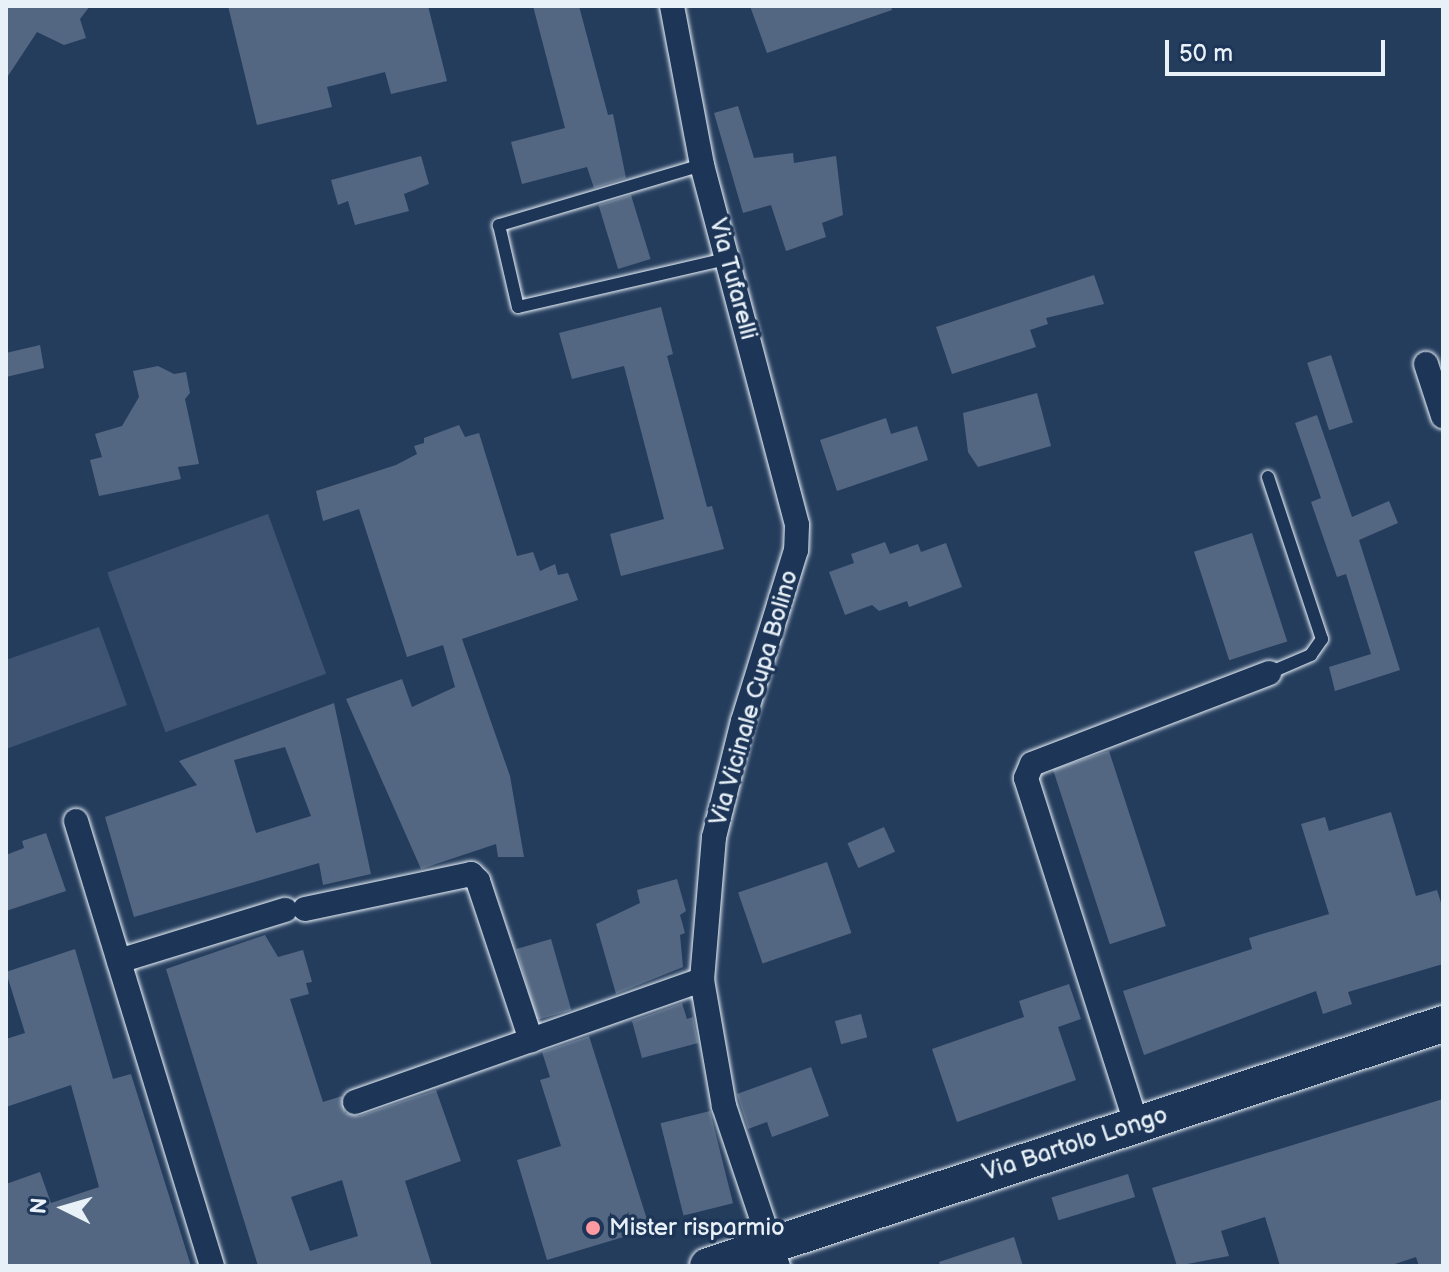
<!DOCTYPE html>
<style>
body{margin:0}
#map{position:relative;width:1449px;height:1272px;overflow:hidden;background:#253d5d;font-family:"Balsamiq Sans",sans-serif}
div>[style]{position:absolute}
.green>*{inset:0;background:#3e5472;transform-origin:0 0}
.building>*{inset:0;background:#536782;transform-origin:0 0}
.roads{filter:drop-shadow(0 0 2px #e8f1f8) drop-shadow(0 0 2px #e8f1f8)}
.lane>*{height:12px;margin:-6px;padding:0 6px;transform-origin:6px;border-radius:6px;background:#1d3557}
.street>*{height:24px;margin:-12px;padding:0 12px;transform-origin:12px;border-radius:12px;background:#1d3557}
.secondary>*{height:36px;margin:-18px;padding:0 18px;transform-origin:18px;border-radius:18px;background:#1d3557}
.dots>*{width:22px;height:22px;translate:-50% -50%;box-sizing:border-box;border:4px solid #1d3557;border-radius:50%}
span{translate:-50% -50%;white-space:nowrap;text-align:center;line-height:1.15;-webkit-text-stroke:7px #1d3557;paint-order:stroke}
.street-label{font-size:24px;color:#e8f1f8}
.poi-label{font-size:24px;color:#e8f1f8}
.left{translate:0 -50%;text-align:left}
.frame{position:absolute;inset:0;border:8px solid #e8f1f8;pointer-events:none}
.north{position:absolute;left:24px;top:1168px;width:80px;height:80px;-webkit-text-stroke:6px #1d3557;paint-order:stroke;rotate:275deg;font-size:22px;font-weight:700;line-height:32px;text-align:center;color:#e8f1f8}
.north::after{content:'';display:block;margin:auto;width:28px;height:36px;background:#e8f1f8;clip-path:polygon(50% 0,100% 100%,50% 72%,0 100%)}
.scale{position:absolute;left:1165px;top:40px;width:220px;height:36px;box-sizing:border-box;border:4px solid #e8f1f8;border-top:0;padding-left:10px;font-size:24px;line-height:28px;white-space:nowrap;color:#e8f1f8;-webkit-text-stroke:6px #1d3557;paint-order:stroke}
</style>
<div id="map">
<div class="green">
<div style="left:268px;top:514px;width:170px;height:171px;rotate:70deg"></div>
<div style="clip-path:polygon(99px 627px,127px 705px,6px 749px,6px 660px)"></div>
</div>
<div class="building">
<div style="clip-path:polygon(6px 6px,90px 6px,80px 19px,86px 38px,64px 45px,37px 32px,6px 79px)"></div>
<div style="clip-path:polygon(228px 6px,428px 6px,447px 81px,391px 94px,385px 72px,327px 87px,332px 107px,257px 125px)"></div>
<div style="clip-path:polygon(533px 6px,579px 6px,608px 115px,613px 114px,626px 178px,594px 188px,587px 167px,522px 184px,511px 142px,565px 128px)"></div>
<div style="clip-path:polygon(750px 6px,891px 6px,892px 10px,767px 53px)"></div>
<div style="clip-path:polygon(738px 106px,754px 158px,793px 153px,794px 163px,836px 156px,843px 215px,822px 223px,826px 237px,786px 251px,771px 205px,743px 213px,714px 113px)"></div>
<div style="clip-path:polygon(421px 156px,429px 184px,404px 194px,409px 211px,355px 225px,348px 201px,338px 205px,331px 180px)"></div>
<div style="left:631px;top:195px;width:67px;height:34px;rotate:73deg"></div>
<div style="clip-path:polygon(1094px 275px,1104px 304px,1046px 318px,1048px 324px,1030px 330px,1036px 347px,952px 374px,936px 327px)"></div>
<div style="clip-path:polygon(661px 307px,673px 354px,667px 356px,707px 507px,712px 506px,724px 549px,621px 576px,610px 534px,664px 519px,624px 366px,572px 379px,559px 333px)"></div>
<div style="clip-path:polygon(40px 345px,44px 368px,6px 377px,6px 353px)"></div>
<div style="left:1331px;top:355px;width:71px;height:25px;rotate:72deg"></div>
<div style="clip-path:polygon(158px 366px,174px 374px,186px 372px,190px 393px,185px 399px,199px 464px,178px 467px,181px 479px,99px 496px,90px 460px,102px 457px,95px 434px,122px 426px,139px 397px,133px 371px)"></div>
<div style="clip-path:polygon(1037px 393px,1051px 446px,978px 467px,968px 452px,963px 413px)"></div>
<div style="clip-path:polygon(1317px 415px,1352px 517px,1389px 501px,1398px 523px,1359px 540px,1400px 670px,1335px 691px,1329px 667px,1371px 654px,1346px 574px,1337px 577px,1311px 502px,1321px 498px,1295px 423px)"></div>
<div style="clip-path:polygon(886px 418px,891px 434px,917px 426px,928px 460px,837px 491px,820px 440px)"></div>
<div style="clip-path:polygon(459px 425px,465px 437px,479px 433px,517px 556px,533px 552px,540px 571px,555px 564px,558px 575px,568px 573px,578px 600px,462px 639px,510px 776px,524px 857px,498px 857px,496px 844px,421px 869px,346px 699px,402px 679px,412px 707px,455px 687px,443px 645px,407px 657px,359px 509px,323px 521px,316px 491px,396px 465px,417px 454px,414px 446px,424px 443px,424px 438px)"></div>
<div style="left:1252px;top:533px;width:114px;height:61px;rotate:72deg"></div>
<div style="clip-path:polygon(885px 542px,890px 554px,918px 544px,921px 552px,946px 543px,962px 587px,909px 607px,907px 601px,879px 611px,872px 605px,845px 615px,829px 572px,854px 563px,851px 554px)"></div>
<div style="clip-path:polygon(evenodd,334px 703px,371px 874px,323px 885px,319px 863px,134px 917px,105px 817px,197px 785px,179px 761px,334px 703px,285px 747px,311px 816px,256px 833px,234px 760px,285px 747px)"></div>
<div style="left:1109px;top:751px;width:184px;height:59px;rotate:72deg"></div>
<div style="clip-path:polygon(1391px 812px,1416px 896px,1437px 890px,1443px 909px,1443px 964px,1348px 992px,1352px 1004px,1323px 1014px,1316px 991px,1144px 1055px,1123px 991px,1252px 949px,1249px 938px,1329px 914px,1301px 824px,1325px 817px,1329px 831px)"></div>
<div style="left:884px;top:827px;width:27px;height:40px;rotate:66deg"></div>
<div style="clip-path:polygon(46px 833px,66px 891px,6px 911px,6px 855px,24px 848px,22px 841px)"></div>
<div style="left:827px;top:862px;width:75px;height:94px;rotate:71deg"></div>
<div style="clip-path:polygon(677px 879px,686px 911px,680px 915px,685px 933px,680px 935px,683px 967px,616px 994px,596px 924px,640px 903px,637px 890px)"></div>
<div style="clip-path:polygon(evenodd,265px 935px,278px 957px,303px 950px,312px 982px,306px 983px,309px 994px,290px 999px,323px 1102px,342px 1096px,345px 1113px,359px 1116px,436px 1090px,461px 1161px,405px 1181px,432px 1266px,258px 1266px,166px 969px,265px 935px,342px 1180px,358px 1236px,310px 1251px,291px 1197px,342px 1180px)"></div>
<div style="left:551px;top:939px;width:74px;height:36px;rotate:74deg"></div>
<div style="clip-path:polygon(75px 949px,113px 1079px,131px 1074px,191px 1266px,6px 1266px,6px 1184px,40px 1172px,51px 1203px,99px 1187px,71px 1085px,6px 1107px,6px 1039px,25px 1033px,6px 972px)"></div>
<div style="clip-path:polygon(1069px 984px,1081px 1019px,1058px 1027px,1076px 1080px,957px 1122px,932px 1049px,1024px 1017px,1019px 1001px)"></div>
<div style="clip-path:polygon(682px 1003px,687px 1019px,693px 1017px,698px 1043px,642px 1058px,632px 1021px)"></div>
<div style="left:861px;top:1014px;width:24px;height:27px;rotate:75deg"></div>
<div style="clip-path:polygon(589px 1036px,650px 1229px,547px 1260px,517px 1160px,561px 1146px,540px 1080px,550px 1077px,542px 1052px)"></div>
<div style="clip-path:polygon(811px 1067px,829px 1116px,772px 1137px,767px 1122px,748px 1129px,737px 1094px)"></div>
<div style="clip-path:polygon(1443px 1099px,1443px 1266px,1419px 1266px,1416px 1257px,1389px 1266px,1280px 1266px,1265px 1217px,1221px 1231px,1229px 1256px,1177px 1266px,1152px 1188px)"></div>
<div style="left:710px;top:1111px;width:95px;height:51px;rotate:76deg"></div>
<div style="left:1128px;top:1174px;width:24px;height:80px;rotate:73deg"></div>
<div style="clip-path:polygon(1014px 1237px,1023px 1266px,940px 1266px,939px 1262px)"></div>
</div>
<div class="roads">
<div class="lane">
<div style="left:702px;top:165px;width:212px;rotate:163.5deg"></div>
<div style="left:499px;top:225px;width:84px;rotate:77deg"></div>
<div style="left:518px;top:307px;width:213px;rotate:-13deg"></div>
<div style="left:1268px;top:477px;width:171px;rotate:71.6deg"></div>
<div style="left:1322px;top:639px;width:19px;rotate:125deg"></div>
<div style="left:1311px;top:655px;width:46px;rotate:156.8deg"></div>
</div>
<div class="street">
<div style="left:672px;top:6px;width:162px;rotate:79.3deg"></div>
<div style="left:702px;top:165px;width:372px;rotate:75.2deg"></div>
<div style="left:797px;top:525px;width:25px;rotate:92deg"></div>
<div style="left:796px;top:550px;width:179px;rotate:107.2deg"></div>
<div style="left:743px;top:721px;width:120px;rotate:104deg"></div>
<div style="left:714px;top:837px;width:144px;rotate:94.8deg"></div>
<div style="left:702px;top:980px;width:128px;rotate:80.1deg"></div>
<div style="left:724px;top:1106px;width:169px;rotate:71.4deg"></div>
<div style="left:1426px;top:364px;width:55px;rotate:71.9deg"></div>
<div style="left:76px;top:821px;width:465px;rotate:73deg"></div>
<div style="left:305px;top:909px;width:170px;rotate:-11.9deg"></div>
<div style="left:471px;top:874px;width:10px;rotate:45deg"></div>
<div style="left:478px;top:881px;width:168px;rotate:71.6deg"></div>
<div style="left:119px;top:961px;width:174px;rotate:-17.1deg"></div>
<div style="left:355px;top:1102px;width:368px;rotate:-19.4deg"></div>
<div style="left:1136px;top:1123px;width:362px;rotate:-107.7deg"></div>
<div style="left:1026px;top:778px;width:15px;rotate:-67deg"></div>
<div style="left:1032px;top:764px;width:254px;rotate:-21deg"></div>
</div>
<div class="secondary">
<div style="left:708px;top:1266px;width:774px;rotate:-18.22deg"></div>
</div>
</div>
<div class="dots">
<div style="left:593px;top:1228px;background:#ff9aa2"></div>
</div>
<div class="street-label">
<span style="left:733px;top:279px;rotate:75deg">Via Tufarelli</span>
<span style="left:754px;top:698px;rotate:-74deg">Via Vicinale Cupa Bolino</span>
<span style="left:1075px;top:1144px;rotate:-18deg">Via Bartolo Longo</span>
</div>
<div class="poi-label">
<span class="left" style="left:609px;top:1228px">Mister risparmio</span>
</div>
<div class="frame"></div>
<div class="north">N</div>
<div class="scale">50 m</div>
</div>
